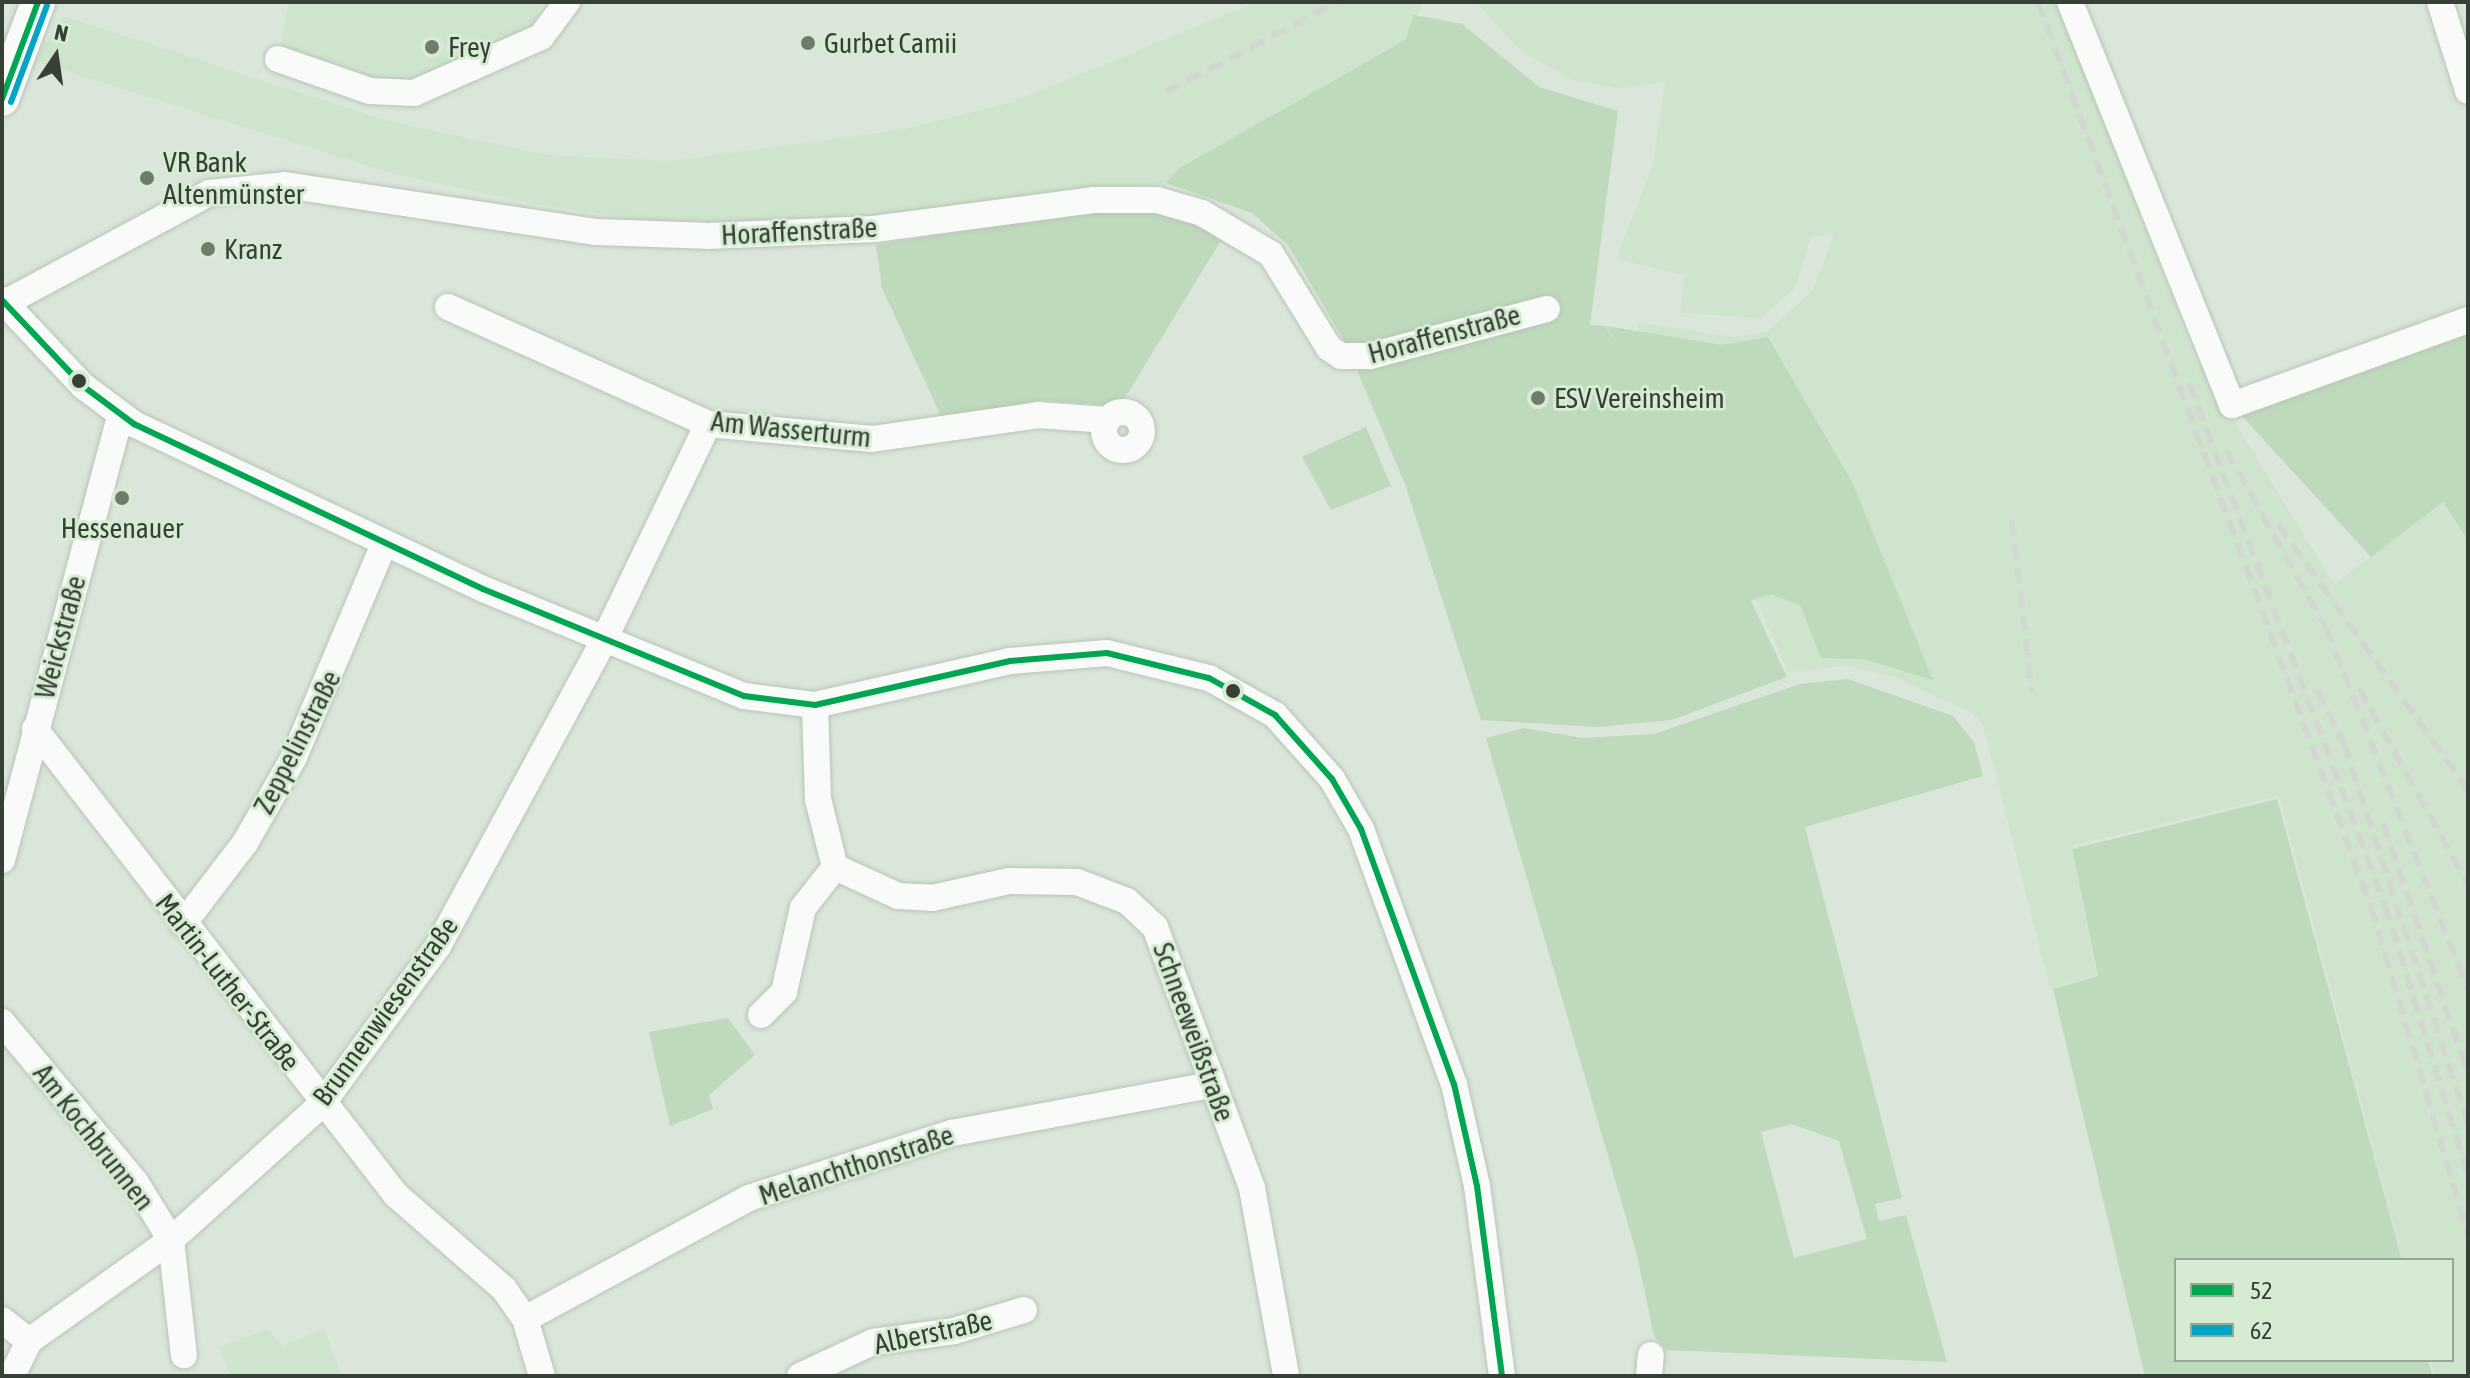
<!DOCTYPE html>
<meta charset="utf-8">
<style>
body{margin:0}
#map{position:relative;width:2470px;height:1378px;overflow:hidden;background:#dae6d9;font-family:"Asap Condensed",sans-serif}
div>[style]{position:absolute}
.built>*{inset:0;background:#cfe4cd}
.green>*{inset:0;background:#bed9bb}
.roads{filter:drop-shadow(0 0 2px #bac4b9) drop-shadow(0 0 2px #bac4b9)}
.minor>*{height:26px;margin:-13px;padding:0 13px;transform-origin:13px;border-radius:13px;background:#f9fbf9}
.minor>.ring{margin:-13px;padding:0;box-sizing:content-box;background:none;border:26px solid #f9fbf9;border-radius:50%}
.major>*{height:34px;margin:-17px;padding:0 17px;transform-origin:17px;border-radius:17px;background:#f9fbf9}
.rail>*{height:6px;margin-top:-3px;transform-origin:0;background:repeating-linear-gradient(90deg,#d3d7d2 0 16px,transparent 0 24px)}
.bus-1>*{height:6px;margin:-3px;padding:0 3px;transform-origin:3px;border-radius:3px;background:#00a651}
.bus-2>*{height:6px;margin:-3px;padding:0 3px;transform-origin:3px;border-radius:3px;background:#03a4c6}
.dots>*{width:22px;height:22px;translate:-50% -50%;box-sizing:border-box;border:4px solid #d5ecd3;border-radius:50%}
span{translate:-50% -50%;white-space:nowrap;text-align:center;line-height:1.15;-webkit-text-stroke:6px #d5ecd3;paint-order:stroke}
.poi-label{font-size:28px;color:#374036}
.left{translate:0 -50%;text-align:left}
.street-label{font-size:28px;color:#374036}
.frame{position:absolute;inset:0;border:4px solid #374036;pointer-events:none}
.legend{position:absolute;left:2174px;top:1258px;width:280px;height:104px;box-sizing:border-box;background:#d5ecd3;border:2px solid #96a794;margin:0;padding:10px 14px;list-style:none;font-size:24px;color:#374036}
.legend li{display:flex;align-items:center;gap:16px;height:40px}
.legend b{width:40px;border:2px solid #96a794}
.north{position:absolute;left:16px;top:16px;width:80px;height:80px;-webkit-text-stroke:6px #d5ecd3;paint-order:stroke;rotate:13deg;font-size:22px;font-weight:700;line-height:32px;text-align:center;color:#374036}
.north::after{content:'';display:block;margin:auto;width:28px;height:36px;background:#374036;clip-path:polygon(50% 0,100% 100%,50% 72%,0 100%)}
</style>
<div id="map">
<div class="built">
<div style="clip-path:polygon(289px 2px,541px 2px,533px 25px,541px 37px,414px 93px,278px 59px)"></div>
<div style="clip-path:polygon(1256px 2px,1423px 2px,1405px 40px,1178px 169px,1166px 183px,1037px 194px,980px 209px,859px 223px,676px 226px,530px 203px,391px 173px,34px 61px,63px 16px,388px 121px,547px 155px,672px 161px,905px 129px,1013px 102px)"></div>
<div style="clip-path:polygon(1476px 2px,2059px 2px,2194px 356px,2334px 584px,2443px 502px,2468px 540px,2468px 1376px,2435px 1376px,2430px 1360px,2452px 1360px,2452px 1260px,2403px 1260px,2279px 796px,2071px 846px,2097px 976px,2050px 988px,1983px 725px,1972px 713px,1892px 676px,1847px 666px,1788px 672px,1636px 322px,1733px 337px,1768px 331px,1813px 290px,1834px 235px,1811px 236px,1795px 288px,1761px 318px,1680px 313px,1684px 275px,1616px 259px,1653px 165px,1665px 82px,1618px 88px,1571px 80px,1520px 50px)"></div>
<div style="clip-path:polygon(267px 1329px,282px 1346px,324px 1329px,342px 1376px,231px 1376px,219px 1347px)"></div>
</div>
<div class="green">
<div style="clip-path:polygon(1414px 15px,1462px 24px,1539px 87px,1618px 111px,1590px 325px,1605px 326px,1619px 346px,1606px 326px,1722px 345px,1768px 337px,1853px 484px,1933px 680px,1863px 659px,1821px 658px,1800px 605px,1771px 594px,1751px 601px,1787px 677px,1672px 720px,1597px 727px,1481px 720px,1405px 484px,1345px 342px,1288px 245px,1252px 213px,1166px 183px,1178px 169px,1405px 40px)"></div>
<div style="clip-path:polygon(1121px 205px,1173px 210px,1226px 232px,1120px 406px,1043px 400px,942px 418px,882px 288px,876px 245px)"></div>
<div style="clip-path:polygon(2468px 320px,2468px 540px,2443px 502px,2371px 557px,2232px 405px)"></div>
<div style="clip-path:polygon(1366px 427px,1391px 486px,1331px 510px,1302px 457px)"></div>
<div style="clip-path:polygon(evenodd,1848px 679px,1953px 716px,1974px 742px,1983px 776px,1805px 827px,1902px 1198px,1875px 1204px,1879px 1221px,1906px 1215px,1947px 1362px,1667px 1350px,1654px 1336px,1637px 1255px,1486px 738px,1524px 728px,1582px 738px,1654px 734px,1800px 684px,1848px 679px,1792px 1124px,1839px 1141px,1867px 1239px,1794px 1258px,1761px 1132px,1792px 1124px)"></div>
<div style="clip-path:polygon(2277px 799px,2402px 1260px,2176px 1260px,2176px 1360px,2428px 1360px,2433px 1376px,2145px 1376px,2053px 989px,2098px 976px,2072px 849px)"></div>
<div style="clip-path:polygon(728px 1018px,755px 1055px,709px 1095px,713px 1109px,670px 1126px,649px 1032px)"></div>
</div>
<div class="roads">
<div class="minor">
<div style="left:2070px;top:2px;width:434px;rotate:68.1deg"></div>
<div style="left:2232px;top:405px;width:251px;rotate:-19.8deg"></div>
<div style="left:2440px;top:2px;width:93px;rotate:72.5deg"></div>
<div style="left:278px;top:59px;width:97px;rotate:19.2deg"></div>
<div style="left:370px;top:91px;width:44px;rotate:2.6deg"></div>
<div style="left:414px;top:93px;width:139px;rotate:-23.8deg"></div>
<div style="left:541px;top:37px;width:44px;rotate:-53.4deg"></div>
<div style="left:2px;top:300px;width:118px;rotate:46.7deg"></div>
<div style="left:83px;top:386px;width:64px;rotate:36.7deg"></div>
<div style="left:134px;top:424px;width:386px;rotate:25.3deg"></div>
<div style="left:483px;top:589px;width:282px;rotate:22.3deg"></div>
<div style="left:744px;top:696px;width:72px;rotate:7.2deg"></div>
<div style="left:815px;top:705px;width:200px;rotate:-12.7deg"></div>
<div style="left:1010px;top:661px;width:97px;rotate:-4.7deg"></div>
<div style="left:1107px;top:653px;width:105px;rotate:13.8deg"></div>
<div style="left:1209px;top:678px;width:76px;rotate:29.3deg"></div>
<div style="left:1275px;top:715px;width:86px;rotate:48.3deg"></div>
<div style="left:1332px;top:779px;width:58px;rotate:59.9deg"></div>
<div style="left:1361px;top:829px;width:271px;rotate:70deg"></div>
<div style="left:1454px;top:1084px;width:105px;rotate:77.3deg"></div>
<div style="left:1477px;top:1186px;width:192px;rotate:82.5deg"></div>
<div style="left:5px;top:303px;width:232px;rotate:-28.3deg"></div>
<div style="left:209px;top:193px;width:76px;rotate:-6deg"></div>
<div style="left:285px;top:185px;width:315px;rotate:8.6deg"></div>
<div style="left:596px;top:232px;width:112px;rotate:2deg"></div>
<div style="left:708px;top:236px;width:166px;rotate:-2.4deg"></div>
<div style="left:874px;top:229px;width:221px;rotate:-7.5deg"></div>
<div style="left:1093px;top:200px;width:64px"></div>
<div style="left:1157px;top:200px;width:47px;rotate:16.1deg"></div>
<div style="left:1202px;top:213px;width:80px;rotate:30.7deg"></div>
<div style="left:1271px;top:254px;width:110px;rotate:58.3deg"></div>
<div style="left:1329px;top:348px;width:14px;rotate:34deg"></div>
<div style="left:1341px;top:356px;width:29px"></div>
<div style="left:1370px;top:356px;width:183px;rotate:-14.9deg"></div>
<div style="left:448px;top:307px;width:285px;rotate:24.2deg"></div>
<div style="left:708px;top:424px;width:165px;rotate:5.2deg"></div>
<div style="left:872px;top:439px;width:168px;rotate:-8.2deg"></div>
<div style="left:1038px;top:415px;width:69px;rotate:4.1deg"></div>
<div class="ring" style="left:1104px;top:412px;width:12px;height:12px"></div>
<div style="left:815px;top:705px;width:94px;rotate:88.2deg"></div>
<div style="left:818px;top:799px;width:70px;rotate:76deg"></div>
<div style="left:835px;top:867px;width:69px;rotate:24.7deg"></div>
<div style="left:898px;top:896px;width:34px;rotate:3deg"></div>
<div style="left:932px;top:898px;width:79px;rotate:-12.4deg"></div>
<div style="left:1009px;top:881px;width:68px;rotate:0.8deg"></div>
<div style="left:1077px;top:882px;width:53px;rotate:20.8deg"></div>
<div style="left:1127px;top:901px;width:38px;rotate:43deg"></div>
<div style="left:1155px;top:927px;width:278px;rotate:69.6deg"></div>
<div style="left:1252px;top:1188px;width:191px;rotate:79.7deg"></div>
<div style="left:35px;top:729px;width:589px;rotate:52.24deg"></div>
<div style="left:396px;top:1195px;width:143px;rotate:41deg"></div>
<div style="left:504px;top:1289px;width:37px;rotate:55deg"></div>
<div style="left:525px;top:1319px;width:59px;rotate:73.4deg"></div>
<div style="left:2px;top:860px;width:459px;rotate:-75.1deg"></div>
<div style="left:183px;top:924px;width:102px;rotate:-52.6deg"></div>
<div style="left:245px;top:843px;width:99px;rotate:-60.3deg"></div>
<div style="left:294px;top:757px;width:231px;rotate:-67.1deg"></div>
<div style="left:761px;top:1015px;width:33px;rotate:-45deg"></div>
<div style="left:784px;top:992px;width:86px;rotate:-77.3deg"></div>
<div style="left:803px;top:908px;width:52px;rotate:-52deg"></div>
<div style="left:2px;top:1022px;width:209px;rotate:50.2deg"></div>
<div style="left:136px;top:1183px;width:67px;rotate:58.4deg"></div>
<div style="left:171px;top:1240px;width:116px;rotate:83.6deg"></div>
<div style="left:525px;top:1319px;width:255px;rotate:-28.4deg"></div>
<div style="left:749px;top:1198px;width:213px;rotate:-17.8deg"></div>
<div style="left:952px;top:1133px;width:264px;rotate:-10.5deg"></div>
<div style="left:2px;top:1320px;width:34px;rotate:38deg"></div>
<div style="left:12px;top:1376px;width:39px;rotate:-64deg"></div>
<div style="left:29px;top:1341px;width:174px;rotate:-35.4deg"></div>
<div style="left:171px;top:1240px;width:203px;rotate:-42deg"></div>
<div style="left:322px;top:1104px;width:196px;rotate:-53.7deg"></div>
<div style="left:438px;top:946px;width:348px;rotate:-61.5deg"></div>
<div style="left:604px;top:640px;width:240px;rotate:-64.3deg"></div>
<div style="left:800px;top:1376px;width:81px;rotate:-25deg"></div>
<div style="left:873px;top:1342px;width:82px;rotate:-7.7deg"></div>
<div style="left:954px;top:1331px;width:73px;rotate:-16.7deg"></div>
<div style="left:1649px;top:1376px;width:21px;rotate:-85deg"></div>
</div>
<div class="major">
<div style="left:2px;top:99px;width:103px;rotate:-69.6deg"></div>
</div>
</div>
<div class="rail">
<div style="left:2038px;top:2px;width:964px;rotate:69.8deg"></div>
<div style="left:2371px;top:907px;width:342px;rotate:73.5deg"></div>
<div style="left:1165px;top:92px;width:195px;rotate:-27.5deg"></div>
<div style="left:2189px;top:383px;width:558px;rotate:69.42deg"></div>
<div style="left:2385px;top:905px;width:282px;rotate:72.9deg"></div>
<div style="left:2226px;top:450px;width:204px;rotate:60.7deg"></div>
<div style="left:2326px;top:628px;width:389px;rotate:68.6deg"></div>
<div style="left:2012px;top:520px;width:174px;rotate:83.4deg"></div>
<div style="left:2278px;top:524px;width:327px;rotate:54.5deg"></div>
<div style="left:2359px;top:688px;width:225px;rotate:61deg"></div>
<div style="left:2317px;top:690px;width:60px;rotate:63.4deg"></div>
<div style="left:2344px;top:744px;width:400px;rotate:71.9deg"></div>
<div style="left:2383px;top:823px;width:263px;rotate:71.2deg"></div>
</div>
<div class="bus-1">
<div style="left:2px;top:99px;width:103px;rotate:-69.6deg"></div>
<div style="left:2px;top:300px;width:118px;rotate:46.7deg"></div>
<div style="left:83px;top:386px;width:64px;rotate:36.7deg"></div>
<div style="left:134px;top:424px;width:386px;rotate:25.3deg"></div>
<div style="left:483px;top:589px;width:282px;rotate:22.3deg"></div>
<div style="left:744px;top:696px;width:72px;rotate:7.2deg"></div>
<div style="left:815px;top:705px;width:200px;rotate:-12.7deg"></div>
<div style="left:1010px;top:661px;width:97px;rotate:-4.7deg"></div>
<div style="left:1107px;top:653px;width:105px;rotate:13.8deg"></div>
<div style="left:1209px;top:678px;width:76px;rotate:29.3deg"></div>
<div style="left:1275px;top:715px;width:86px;rotate:48.3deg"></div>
<div style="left:1332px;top:779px;width:58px;rotate:59.9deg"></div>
<div style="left:1361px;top:829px;width:271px;rotate:70deg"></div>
<div style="left:1454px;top:1084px;width:105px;rotate:77.3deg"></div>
<div style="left:1477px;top:1186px;width:192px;rotate:82.5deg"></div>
</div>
<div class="bus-2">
<div style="left:11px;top:102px;width:103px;rotate:-69.6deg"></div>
</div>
<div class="dots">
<div style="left:808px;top:43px;background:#707a6f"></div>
<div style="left:432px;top:47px;background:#707a6f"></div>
<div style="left:147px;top:178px;background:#707a6f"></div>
<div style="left:208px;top:249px;background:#707a6f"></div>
<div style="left:79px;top:381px;background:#374036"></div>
<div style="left:1538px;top:398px;background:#707a6f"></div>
<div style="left:122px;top:498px;background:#707a6f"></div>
<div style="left:1233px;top:691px;background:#374036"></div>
</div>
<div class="poi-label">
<span class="left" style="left:824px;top:43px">Gurbet Camii</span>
<span class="left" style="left:448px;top:47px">Frey</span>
<span class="left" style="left:163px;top:178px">VR Bank<br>Altenmünster</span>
<span class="left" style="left:224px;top:249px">Kranz</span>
<span class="left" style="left:1554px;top:398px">ESV Vereinsheim</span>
<span style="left:122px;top:528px">Hessenauer</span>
</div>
<div class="street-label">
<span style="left:799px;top:231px;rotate:-3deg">Horaffenstraße</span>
<span style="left:1444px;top:334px;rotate:-15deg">Horaffenstraße</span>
<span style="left:791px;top:429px;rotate:6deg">Am Wasserturm</span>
<span style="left:60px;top:637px;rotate:-75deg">Weickstraße</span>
<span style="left:297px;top:742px;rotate:-63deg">Zeppelinstraße</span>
<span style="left:228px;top:982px;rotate:52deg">Martin-Luther-Straße</span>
<span style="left:385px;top:1011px;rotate:-54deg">Brunnenwiesenstraße</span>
<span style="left:1194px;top:1032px;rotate:70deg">Schneeweißstraße</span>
<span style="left:94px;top:1137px;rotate:52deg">Am Kochbrunnen</span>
<span style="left:856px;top:1165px;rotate:-18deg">Melanchthonstraße</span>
<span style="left:933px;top:1332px;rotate:-12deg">Alberstraße</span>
</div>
<div class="frame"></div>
<ul class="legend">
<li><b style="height:10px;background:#00a651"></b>52</li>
<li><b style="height:10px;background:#03a4c6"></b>62</li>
</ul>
<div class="north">N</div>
</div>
